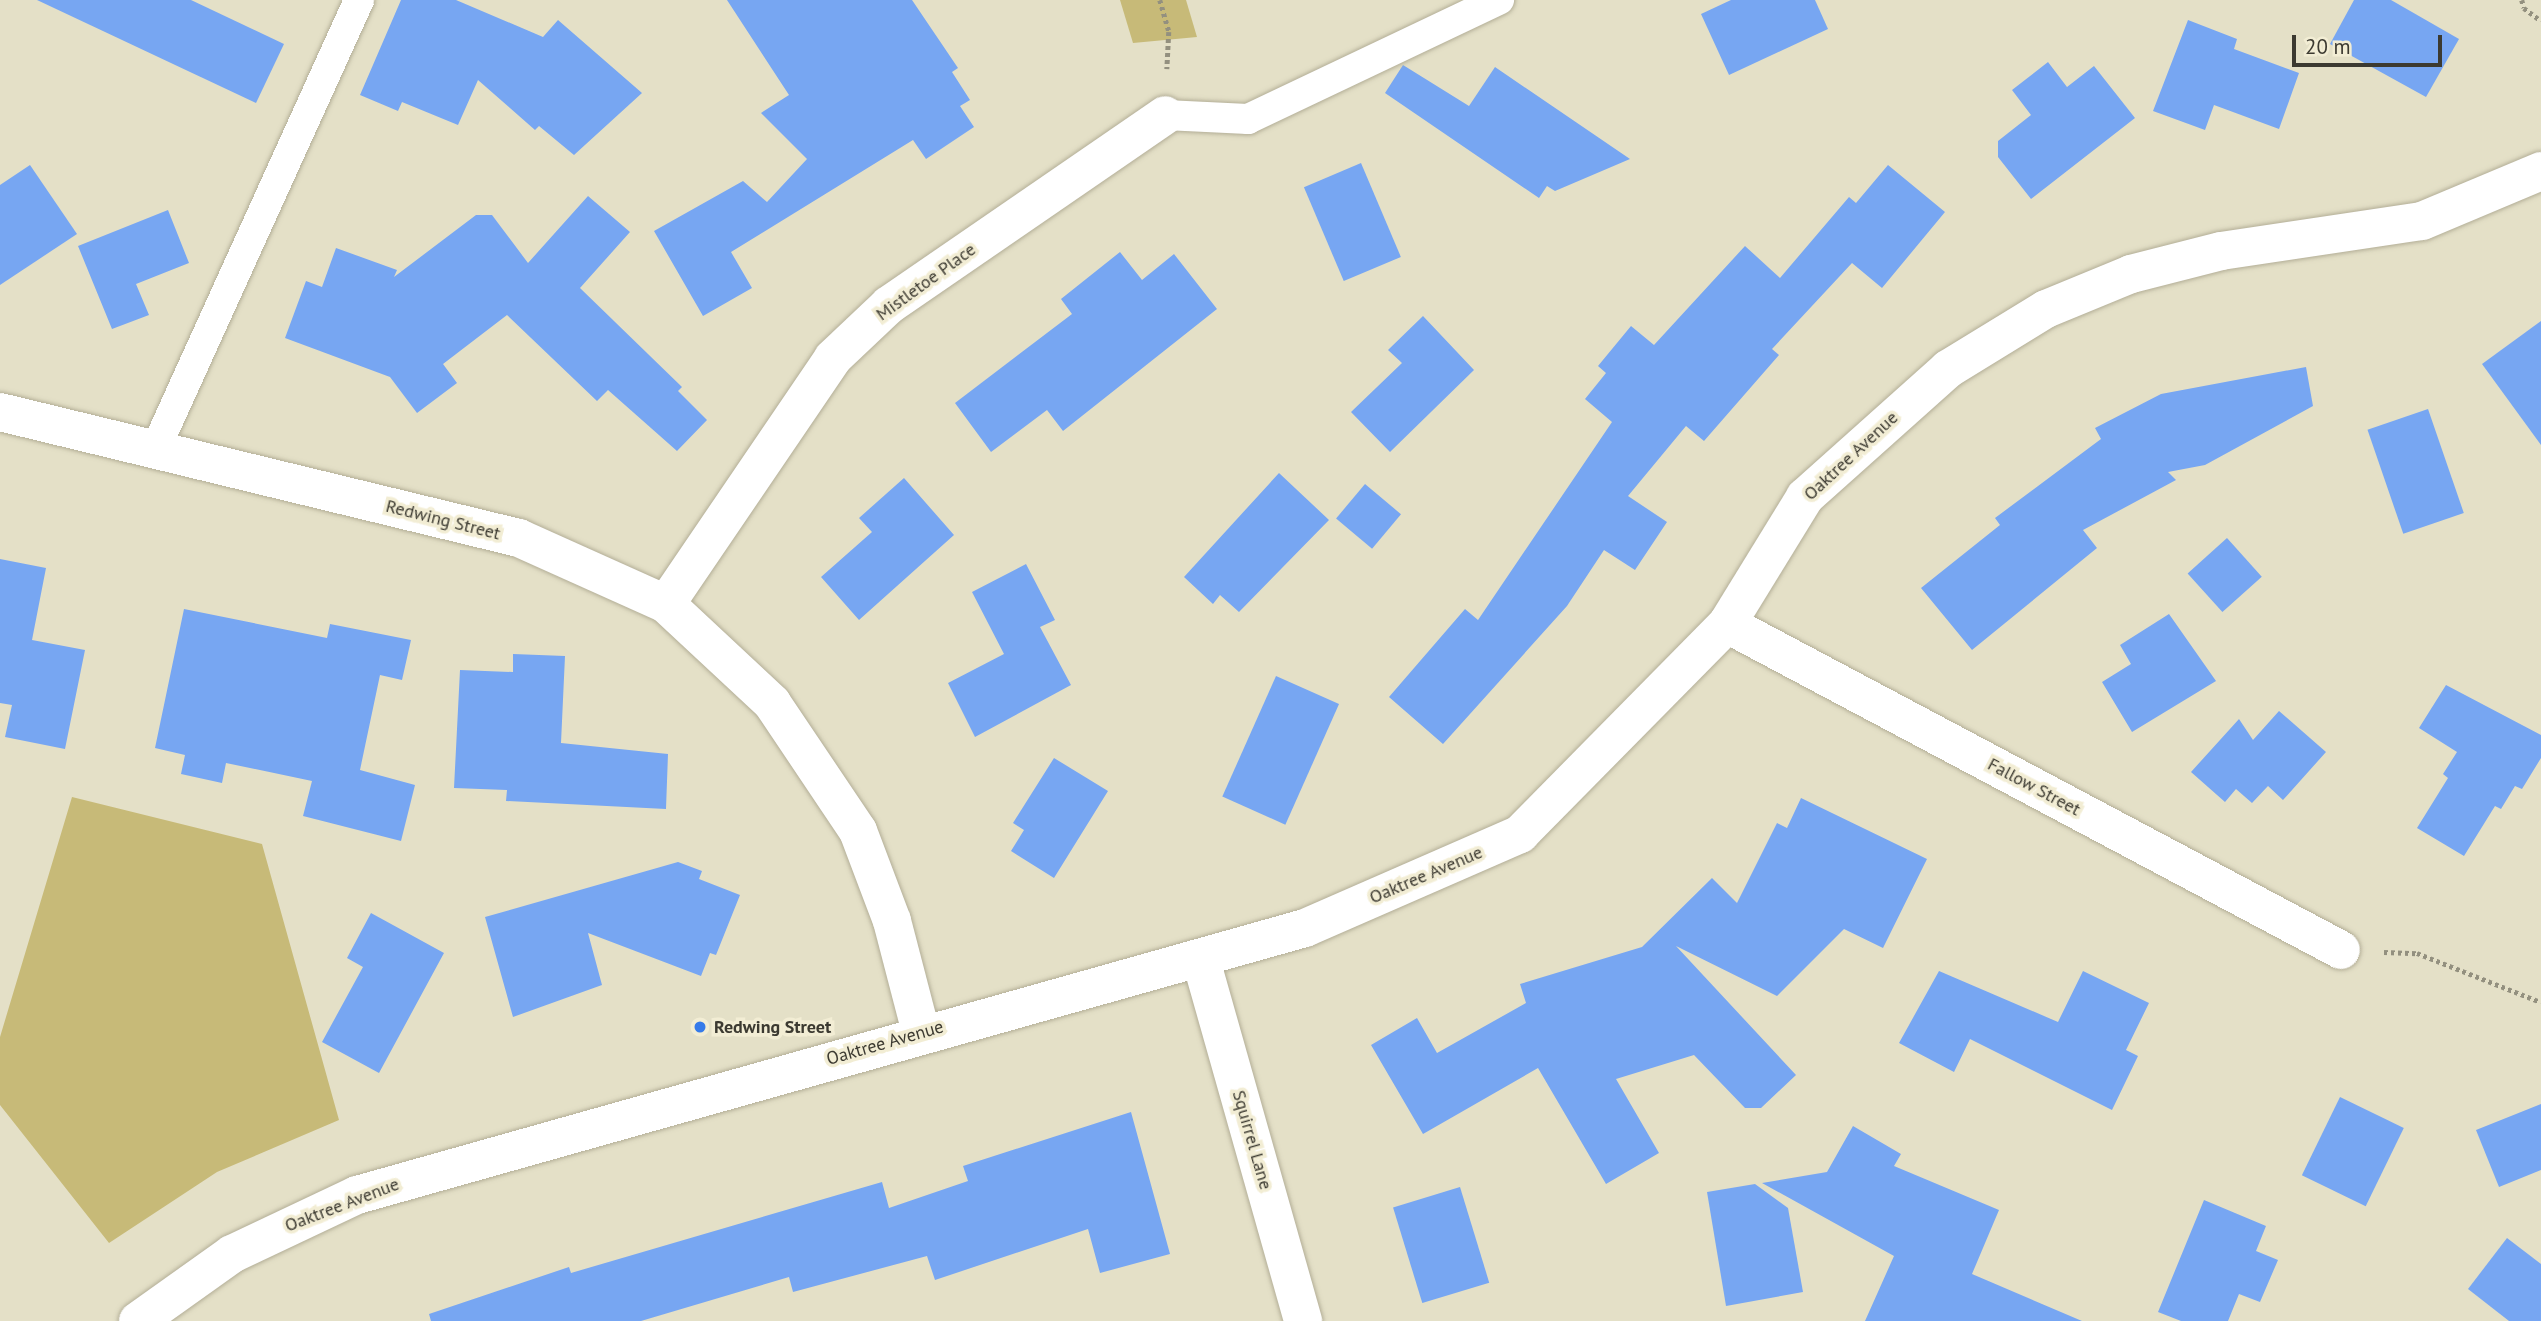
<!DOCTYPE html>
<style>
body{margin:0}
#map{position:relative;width:2541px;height:1321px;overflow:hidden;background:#e4e0c7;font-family:"PT Sans",sans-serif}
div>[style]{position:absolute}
.green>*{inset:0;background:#c7ba78}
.building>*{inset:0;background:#77a6f2;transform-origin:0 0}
.path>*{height:4.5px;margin-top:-2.25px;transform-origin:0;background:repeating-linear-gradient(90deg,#93907f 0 3.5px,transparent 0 7px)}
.roads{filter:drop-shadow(0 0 2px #b3ae97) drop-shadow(0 0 2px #b3ae97)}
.service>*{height:30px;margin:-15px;padding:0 15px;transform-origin:15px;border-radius:15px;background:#fff}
.minor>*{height:38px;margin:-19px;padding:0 19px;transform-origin:19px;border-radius:19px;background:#fff}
.tertiary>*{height:38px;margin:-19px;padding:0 19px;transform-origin:19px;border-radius:19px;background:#fff}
.dots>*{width:19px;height:19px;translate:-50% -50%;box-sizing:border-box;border:4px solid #f2edd4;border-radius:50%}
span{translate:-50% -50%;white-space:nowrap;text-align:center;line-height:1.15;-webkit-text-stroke:7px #f2edd4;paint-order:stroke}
.street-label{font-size:18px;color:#3c3a31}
.poi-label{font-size:18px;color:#3c3a31;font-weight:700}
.left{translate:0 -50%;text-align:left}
.scale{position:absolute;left:2292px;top:35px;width:150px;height:32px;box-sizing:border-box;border:4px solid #3c3a31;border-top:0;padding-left:9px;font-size:21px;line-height:24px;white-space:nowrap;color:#3c3a31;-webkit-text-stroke:5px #f2edd4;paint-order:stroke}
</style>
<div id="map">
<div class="green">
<div style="clip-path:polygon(1120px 0,1186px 0,1197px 37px,1133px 43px)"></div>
<div style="clip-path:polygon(72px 797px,262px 844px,339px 1120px,217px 1172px,109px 1243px,0 1105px,0 1037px)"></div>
</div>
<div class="building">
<div style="clip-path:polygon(37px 0,191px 0,284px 44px,256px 103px)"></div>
<div style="clip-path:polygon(401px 0,456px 0,543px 37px,558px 20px,642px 93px,574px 155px,539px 126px,535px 130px,478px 80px,458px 125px,402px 102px,398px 111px,360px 95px)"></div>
<div style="clip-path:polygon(727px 0,912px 0,958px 68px,952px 72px,970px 100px,960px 106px,974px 127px,926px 159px,913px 140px,731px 252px,752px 288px,703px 316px,654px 231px,743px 181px,767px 202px,807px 159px,761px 113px,789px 95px)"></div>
<div style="clip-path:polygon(1731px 0,1815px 0,1828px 29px,1729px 75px,1701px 14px)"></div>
<div style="clip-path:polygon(2354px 0,2391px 0,2459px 39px,2426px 97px,2330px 44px)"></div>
<div style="clip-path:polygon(2188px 20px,2237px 39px,2234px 49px,2299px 73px,2279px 129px,2214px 105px,2205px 130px,2153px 111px)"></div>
<div style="clip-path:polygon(2048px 62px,2067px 87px,2094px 66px,2135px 118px,2031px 199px,1998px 157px,1998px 141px,2031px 115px,2012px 90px)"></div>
<div style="clip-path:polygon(1403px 65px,1469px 106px,1495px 67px,1630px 159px,1555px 191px,1547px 186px,1539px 198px,1385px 93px)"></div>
<div style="left:1361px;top:163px;width:102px;height:62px;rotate:67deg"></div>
<div style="clip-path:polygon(30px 165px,77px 234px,0 285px,0 185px)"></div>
<div style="clip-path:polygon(1888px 165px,1945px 212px,1882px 288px,1852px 263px,1772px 349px,1779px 355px,1704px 441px,1686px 426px,1628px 496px,1667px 522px,1635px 570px,1604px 550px,1567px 606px,1443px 744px,1389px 697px,1465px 609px,1478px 620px,1612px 422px,1585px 399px,1606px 373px,1598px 366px,1631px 326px,1654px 345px,1745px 246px,1780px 278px,1849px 197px,1856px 203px)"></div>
<div style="clip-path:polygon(588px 196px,630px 232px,580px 288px,682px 387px,678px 391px,707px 420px,677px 451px,608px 390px,597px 401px,507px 315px,443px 364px,457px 383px,417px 413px,390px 377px,285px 338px,306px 281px,322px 287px,336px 248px,397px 270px,394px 277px,476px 215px,492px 215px,528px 263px)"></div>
<div style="clip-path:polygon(168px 210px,189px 263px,136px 284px,149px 315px,112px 329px,78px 246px)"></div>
<div style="clip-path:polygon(1120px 252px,1142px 280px,1174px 254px,1217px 309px,1063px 431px,1047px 410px,991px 452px,955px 403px,1072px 314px,1061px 299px)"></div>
<div style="clip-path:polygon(1423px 316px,1474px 370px,1390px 452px,1351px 412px,1402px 363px,1388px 350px)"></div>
<div style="clip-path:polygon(2541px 321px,2541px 445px,2482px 364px)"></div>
<div style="clip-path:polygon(2306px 367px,2313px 406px,2205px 465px,2168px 472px,2176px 480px,2083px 530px,2097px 548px,1972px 650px,1921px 588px,2000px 525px,1995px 518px,2101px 439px,2095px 428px,2161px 394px)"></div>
<div style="left:2428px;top:409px;width:110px;height:64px;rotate:71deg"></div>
<div style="clip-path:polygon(1279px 473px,1329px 520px,1239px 612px,1220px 595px,1213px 604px,1184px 577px)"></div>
<div style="clip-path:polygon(904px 478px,954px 535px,859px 620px,821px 577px,872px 532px,859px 518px)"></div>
<div style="left:1365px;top:484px;width:47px;height:45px;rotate:40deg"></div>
<div style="left:2227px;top:538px;width:52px;height:53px;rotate:48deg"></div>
<div style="clip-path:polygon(0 559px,46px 568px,32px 640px,85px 650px,65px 749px,5px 737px,12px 705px,0 703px)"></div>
<div style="clip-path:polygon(1026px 564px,1055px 620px,1040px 627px,1071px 685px,975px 737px,948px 683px,1004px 654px,972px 592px)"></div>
<div style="clip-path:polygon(184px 609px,327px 638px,330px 624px,411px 640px,402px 680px,380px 675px,360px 770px,415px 785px,401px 841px,303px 816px,312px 781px,226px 763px,222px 783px,181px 774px,185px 755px,155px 748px)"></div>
<div style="clip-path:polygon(2169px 614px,2216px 681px,2132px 732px,2102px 682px,2131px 664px,2120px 645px)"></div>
<div style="clip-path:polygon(513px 654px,565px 656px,561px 743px,668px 754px,666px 809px,506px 801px,507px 790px,454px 788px,460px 670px,513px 672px)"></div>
<div style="left:1276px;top:676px;width:69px;height:132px;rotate:24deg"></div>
<div style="clip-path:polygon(2446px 685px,2541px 735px,2541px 758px,2522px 789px,2515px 786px,2501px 809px,2495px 806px,2464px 856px,2417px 828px,2448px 778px,2443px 774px,2457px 752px,2419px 728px)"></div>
<div style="clip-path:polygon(2279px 711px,2326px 752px,2283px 800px,2268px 786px,2252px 803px,2236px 789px,2225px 802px,2191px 772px,2239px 719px,2253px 740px)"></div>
<div style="clip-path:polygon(1054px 758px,1108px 791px,1054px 878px,1011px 851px,1024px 830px,1013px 823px)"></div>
<div style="clip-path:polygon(1801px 798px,1927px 859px,1883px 948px,1844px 929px,1777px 996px,1676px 946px,1796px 1075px,1761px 1108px,1745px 1108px,1694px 1055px,1616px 1079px,1659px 1153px,1606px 1184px,1538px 1068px,1423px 1134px,1371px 1045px,1417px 1018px,1437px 1053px,1526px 1003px,1520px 984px,1642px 947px,1712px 878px,1737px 903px,1777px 823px,1787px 828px)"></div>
<div style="clip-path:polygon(678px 862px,702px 871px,699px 879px,740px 895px,716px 955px,710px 953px,701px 976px,588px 933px,602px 985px,513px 1017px,485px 917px)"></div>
<div style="clip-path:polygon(371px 913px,444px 953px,379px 1073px,322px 1042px,363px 967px,347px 958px)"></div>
<div style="clip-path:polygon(1939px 971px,2058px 1022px,2083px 971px,2149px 1003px,2126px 1050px,2138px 1056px,2112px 1110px,1970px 1039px,1954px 1072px,1899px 1043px)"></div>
<div style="left:2340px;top:1097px;width:71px;height:87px;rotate:26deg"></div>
<div style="clip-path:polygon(2541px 1104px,2541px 1170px,2499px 1187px,2476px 1130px)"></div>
<div style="clip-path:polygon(1131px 1112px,1170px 1254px,1100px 1273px,1088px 1229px,935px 1280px,927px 1256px,793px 1292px,789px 1277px,641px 1321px,431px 1321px,429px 1314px,569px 1267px,571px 1273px,882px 1182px,889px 1208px,968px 1181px,963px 1166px)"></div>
<div style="clip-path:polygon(1853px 1126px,1901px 1154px,1894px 1166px,1999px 1210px,1972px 1274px,2082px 1321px,1865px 1321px,1894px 1256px,1762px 1183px,1827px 1172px)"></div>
<div style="clip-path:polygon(1755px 1184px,1788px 1208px,1803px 1292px,1726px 1306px,1707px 1192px)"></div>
<div style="left:1460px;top:1187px;width:100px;height:70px;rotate:73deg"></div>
<div style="clip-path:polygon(2204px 1200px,2266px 1226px,2256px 1251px,2278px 1260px,2260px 1302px,2239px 1294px,2228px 1321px,2181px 1321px,2158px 1312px)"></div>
<div style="clip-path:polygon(2507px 1238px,2541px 1264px,2541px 1321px,2509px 1321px,2468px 1289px)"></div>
</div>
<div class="path">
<div style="left:1160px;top:0;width:33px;rotate:74deg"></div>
<div style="left:1169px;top:32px;width:37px;rotate:93deg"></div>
<div style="left:2522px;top:0;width:8px;rotate:76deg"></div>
<div style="left:2524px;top:8px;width:21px;rotate:37deg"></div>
<div style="left:2384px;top:952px;width:33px;rotate:2deg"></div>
<div style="left:2417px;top:953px;width:133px;rotate:21.6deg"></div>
</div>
<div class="roads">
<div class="service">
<div style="left:1165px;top:115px;width:83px;rotate:2.8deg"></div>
<div style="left:1248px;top:119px;width:278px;rotate:-25.4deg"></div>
<div style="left:155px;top:450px;width:494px;rotate:-65.6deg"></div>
</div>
<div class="minor">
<div style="left:0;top:412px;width:534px;rotate:13.65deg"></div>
<div style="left:519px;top:538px;width:161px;rotate:24.2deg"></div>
<div style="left:666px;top:604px;width:145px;rotate:43deg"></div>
<div style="left:772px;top:703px;width:154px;rotate:56.1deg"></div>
<div style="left:858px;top:831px;width:96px;rotate:69.3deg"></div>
<div style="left:892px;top:921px;width:115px;rotate:75.4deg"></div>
<div style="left:666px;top:604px;width:297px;rotate:-55.8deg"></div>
<div style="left:833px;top:358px;width:77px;rotate:-43.4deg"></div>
<div style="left:889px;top:305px;width:335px;rotate:-34.5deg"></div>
<div style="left:1727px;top:624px;width:695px;rotate:27.97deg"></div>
<div style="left:1201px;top:960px;width:375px;rotate:74.2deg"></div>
</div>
<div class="tertiary">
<div style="left:138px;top:1321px;width:115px;rotate:-35.5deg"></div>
<div style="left:232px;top:1254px;width:138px;rotate:-25.3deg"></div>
<div style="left:357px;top:1195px;width:985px;rotate:-15.73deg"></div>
<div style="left:1305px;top:928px;width:235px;rotate:-23.6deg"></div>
<div style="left:1520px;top:834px;width:295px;rotate:-45.4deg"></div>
<div style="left:1727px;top:624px;width:149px;rotate:-58.4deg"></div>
<div style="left:1805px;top:497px;width:192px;rotate:-41.8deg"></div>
<div style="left:1948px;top:369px;width:115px;rotate:-31.5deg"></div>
<div style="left:2046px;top:309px;width:92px;rotate:-22.4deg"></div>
<div style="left:2131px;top:274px;width:93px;rotate:-14.3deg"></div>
<div style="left:2221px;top:251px;width:203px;rotate:-8.5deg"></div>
<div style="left:2422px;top:221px;width:129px;rotate:-22.8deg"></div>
</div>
</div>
<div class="dots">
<div style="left:700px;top:1027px;background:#367be9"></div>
</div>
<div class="street-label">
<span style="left:926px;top:282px;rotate:-36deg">Mistletoe Place</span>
<span style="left:1851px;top:456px;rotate:-43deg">Oaktree Avenue</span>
<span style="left:443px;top:520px;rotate:14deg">Redwing Street</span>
<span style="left:2034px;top:787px;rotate:28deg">Fallow Street</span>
<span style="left:1426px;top:875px;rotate:-23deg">Oaktree Avenue</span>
<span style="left:885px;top:1043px;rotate:-16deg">Oaktree Avenue</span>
<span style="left:1252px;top:1140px;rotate:74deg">Squirrel Lane</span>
<span style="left:342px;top:1205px;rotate:-21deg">Oaktree Avenue</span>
</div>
<div class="poi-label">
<span class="left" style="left:714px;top:1027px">Redwing Street</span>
</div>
<div class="scale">20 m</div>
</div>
